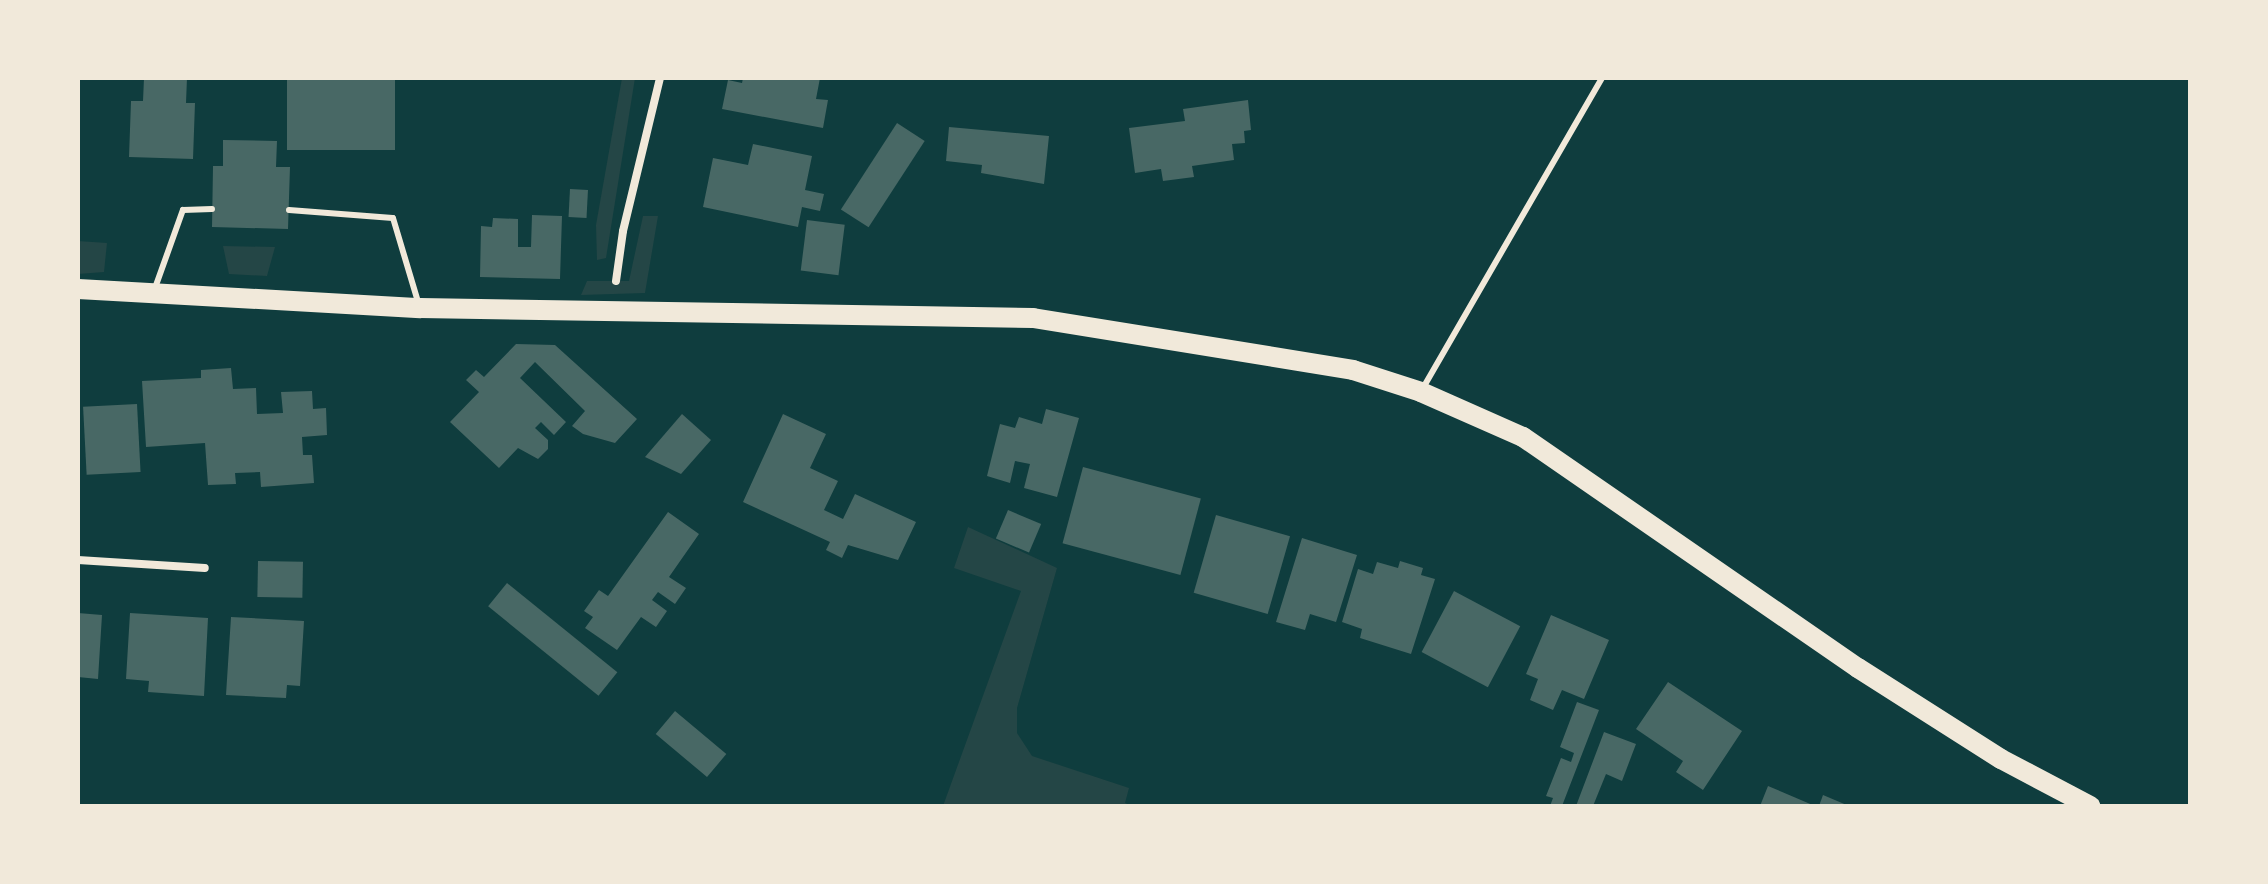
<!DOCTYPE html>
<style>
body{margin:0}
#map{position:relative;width:2268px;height:884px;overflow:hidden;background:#0f3d3e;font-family:"Nunito Sans",sans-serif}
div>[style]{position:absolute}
.green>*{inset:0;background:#244646}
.building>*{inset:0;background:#486865;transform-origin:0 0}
.service>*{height:6px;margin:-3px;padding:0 3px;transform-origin:3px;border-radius:3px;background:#f1e9da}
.minor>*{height:8px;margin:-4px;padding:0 4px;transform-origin:4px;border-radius:4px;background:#f1e9da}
.primary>*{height:20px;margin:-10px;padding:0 10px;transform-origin:10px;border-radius:10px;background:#f1e9da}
span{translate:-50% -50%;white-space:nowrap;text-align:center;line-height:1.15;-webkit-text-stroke:8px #f1e9da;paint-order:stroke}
.frame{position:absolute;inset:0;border:80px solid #f1e9da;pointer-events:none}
</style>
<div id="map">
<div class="green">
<div style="clip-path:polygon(622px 78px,635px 78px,606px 258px,597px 260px,596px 225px)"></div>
<div style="clip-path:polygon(643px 216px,658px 216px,645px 293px,581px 295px,587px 281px,629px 281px)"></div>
<div style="clip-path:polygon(78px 241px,107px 243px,104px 272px,78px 274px)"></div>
<div style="clip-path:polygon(223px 246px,275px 247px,267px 276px,229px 274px)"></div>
<div style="clip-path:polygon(968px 527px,1057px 568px,1017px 708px,1017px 733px,1032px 756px,1129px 788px,1125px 803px,1132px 806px,943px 806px,1021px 591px,954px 568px)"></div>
</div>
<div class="building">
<div style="clip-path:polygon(144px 78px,187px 78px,186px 103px,195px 103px,193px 159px,129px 157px,131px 101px,143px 101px)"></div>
<div style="left:287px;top:78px;width:108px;height:72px"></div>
<div style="clip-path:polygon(743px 78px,820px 78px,816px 99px,828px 100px,823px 128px,722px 109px,728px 80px,742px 83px)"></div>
<div style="clip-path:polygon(1248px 100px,1251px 130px,1244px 131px,1245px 143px,1232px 144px,1234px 160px,1192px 166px,1194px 177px,1163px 181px,1161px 169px,1135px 173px,1129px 128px,1185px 121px,1183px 109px)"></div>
<div style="left:897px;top:123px;width:33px;height:103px;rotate:33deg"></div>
<div style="clip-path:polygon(949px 127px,1049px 136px,1044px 184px,981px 173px,982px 165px,946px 161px)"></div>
<div style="clip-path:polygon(223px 140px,277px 141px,276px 167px,290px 167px,288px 229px,212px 227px,213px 166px,223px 166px)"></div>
<div style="clip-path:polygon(753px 144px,812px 156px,805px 190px,824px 194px,820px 211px,802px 207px,798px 227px,703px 207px,713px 158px,748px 165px)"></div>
<div style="left:570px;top:189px;width:18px;height:28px;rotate:3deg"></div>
<div style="clip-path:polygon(532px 215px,562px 216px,560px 279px,480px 277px,481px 226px,492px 227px,493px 218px,518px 219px,518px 247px,531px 247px)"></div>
<div style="left:807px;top:220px;width:38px;height:51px;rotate:7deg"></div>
<div style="clip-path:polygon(516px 344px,555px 345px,637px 419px,615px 443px,583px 434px,572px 426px,585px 411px,535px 362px,520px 378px,566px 422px,554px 435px,541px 422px,535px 428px,548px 440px,548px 449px,538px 459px,518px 448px,499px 468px,450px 422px,479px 392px,466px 380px,476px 370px,484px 377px)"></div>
<div style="clip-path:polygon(231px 368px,233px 389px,256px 388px,257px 414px,283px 413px,281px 392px,312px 391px,313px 409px,326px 408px,327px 435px,302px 437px,303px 455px,312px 455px,314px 483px,261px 487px,260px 472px,235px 473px,236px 484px,208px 485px,205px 443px,146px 447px,142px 381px,201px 378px,201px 370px)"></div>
<div style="left:137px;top:404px;width:68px;height:54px;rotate:87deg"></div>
<div style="clip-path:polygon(1046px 409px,1079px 418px,1057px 497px,1024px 488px,1030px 464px,1015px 461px,1010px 483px,987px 476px,1000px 424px,1015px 428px,1019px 417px,1042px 424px)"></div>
<div style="clip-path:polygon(682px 414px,711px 440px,681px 474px,645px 457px)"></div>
<div style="clip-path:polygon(783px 414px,826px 434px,810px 468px,838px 481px,824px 510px,843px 519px,855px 494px,916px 522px,898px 560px,848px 545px,842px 558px,826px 550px,830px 542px,743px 502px)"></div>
<div style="left:1083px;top:467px;width:122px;height:79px;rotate:15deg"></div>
<div style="left:1008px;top:510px;width:36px;height:31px;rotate:23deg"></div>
<div style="clip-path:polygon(668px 512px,699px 534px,669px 577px,686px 588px,675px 604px,658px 592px,652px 600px,667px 611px,656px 627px,641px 617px,617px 650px,585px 628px,593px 617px,584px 611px,599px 590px,608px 596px)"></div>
<div style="left:1216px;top:515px;width:77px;height:81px;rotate:16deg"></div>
<div style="clip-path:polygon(1302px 538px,1357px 555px,1336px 622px,1310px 614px,1305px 630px,1276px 622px)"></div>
<div style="left:258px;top:561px;width:45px;height:36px;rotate:1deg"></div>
<div style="clip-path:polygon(1400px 561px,1423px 568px,1421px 575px,1435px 579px,1411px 654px,1360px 638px,1362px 629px,1342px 622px,1358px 569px,1373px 574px,1377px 562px,1398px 568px)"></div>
<div style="left:507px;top:583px;width:142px;height:30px;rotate:39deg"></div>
<div style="left:1454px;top:591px;width:75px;height:69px;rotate:28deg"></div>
<div style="clip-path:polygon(78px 613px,102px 615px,98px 679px,78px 677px)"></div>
<div style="clip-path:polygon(130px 613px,208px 618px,204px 696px,148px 692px,149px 681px,126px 679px)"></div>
<div style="clip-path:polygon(1551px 615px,1609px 640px,1584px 699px,1562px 690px,1553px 710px,1530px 700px,1538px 679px,1526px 674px)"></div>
<div style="clip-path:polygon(231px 617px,304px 621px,300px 686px,287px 685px,286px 698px,226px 695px)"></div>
<div style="clip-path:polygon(1668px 682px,1742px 731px,1703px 790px,1676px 772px,1683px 761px,1636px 729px)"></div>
<div style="clip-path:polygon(1577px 702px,1599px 710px,1562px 806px,1550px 806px,1553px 798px,1546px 796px,1561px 758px,1571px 762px,1574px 753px,1560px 747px)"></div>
<div style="left:675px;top:711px;width:67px;height:30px;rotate:40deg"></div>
<div style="clip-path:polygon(1604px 732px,1636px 744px,1622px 781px,1606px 774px,1593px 806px,1576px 806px)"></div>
<div style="clip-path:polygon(1768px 786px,1815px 806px,1760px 806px)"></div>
<div style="clip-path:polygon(1823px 795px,1849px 806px,1819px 806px)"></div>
</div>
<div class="service">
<div style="left:289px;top:210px;width:104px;rotate:4.4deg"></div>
<div style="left:393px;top:218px;width:91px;rotate:73.4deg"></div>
<div style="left:155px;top:288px;width:83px;rotate:-70.3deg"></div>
<div style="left:183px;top:210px;width:29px;rotate:-2deg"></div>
<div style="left:1423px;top:388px;width:358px;rotate:-60deg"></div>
</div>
<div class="minor">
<div style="left:616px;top:281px;width:50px;rotate:-82deg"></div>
<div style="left:623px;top:231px;width:157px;rotate:-76.4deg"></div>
<div style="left:78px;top:560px;width:127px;rotate:3.6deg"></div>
</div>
<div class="primary">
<div style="left:78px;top:289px;width:343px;rotate:3.2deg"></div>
<div style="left:420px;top:308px;width:613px;rotate:0.93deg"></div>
<div style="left:1033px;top:318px;width:324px;rotate:9.2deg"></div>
<div style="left:1353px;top:370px;width:71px;rotate:17.9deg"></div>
<div style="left:1421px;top:392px;width:111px;rotate:23.8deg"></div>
<div style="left:1523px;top:437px;width:407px;rotate:34.6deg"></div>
<div style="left:1858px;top:668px;width:169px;rotate:32.5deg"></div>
<div style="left:2001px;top:759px;width:101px;rotate:27.8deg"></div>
</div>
<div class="frame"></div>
</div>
